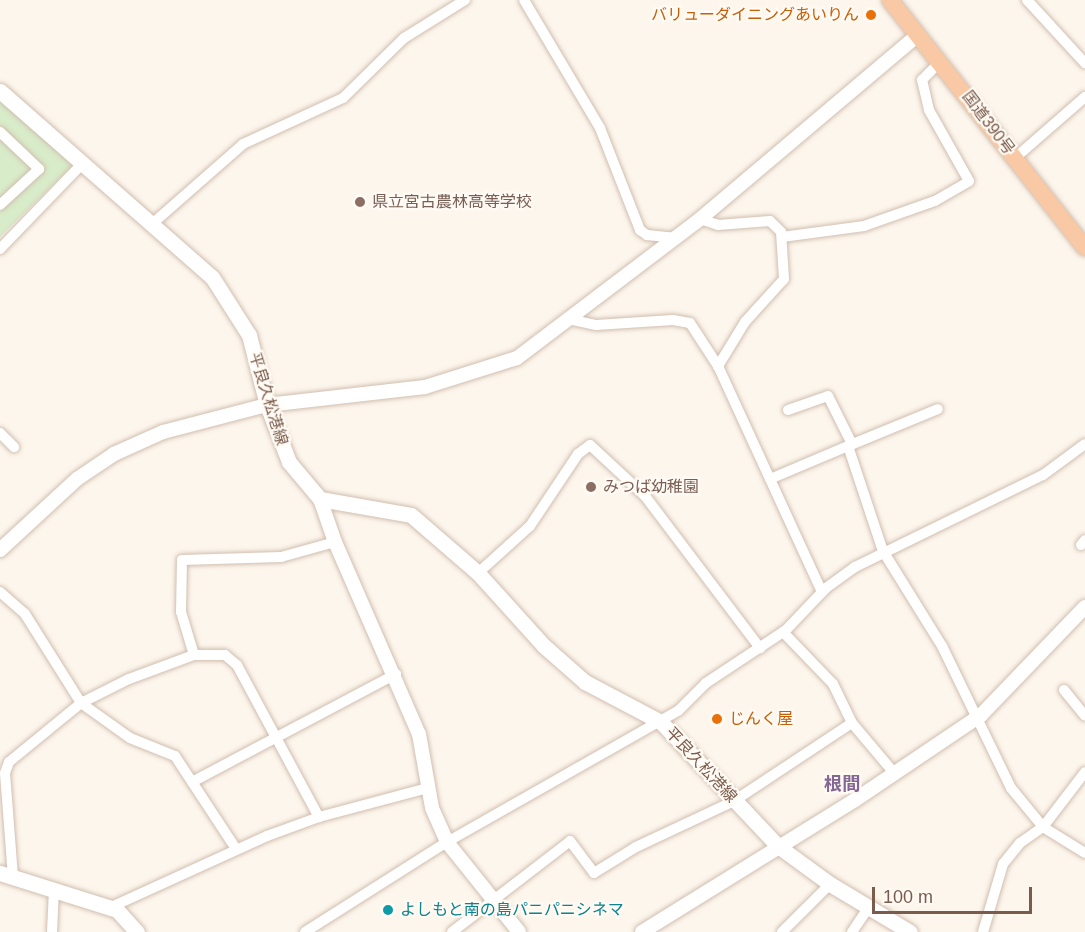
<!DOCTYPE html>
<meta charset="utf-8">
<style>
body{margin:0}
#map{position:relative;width:1085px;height:932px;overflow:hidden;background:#fdf6ec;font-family:Arial,"Noto Sans JP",sans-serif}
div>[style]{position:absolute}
.green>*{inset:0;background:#d8ecc9}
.roads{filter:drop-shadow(0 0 2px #d1beb0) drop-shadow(0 0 2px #d1beb0)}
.minor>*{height:10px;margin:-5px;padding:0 5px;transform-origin:5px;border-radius:5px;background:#fff}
.tertiary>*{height:14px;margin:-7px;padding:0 7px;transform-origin:7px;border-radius:7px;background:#fff}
.secondary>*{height:15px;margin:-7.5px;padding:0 7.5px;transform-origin:7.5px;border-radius:7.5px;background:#fff}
.trunk>*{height:16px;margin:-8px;padding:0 8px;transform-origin:8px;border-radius:8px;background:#f9c8a4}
.dots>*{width:16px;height:16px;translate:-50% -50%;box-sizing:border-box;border:3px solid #fffaf3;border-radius:50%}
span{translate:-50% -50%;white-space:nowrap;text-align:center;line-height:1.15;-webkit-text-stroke:4.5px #fffaf3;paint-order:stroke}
.food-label{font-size:16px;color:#c56008}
.right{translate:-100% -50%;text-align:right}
.left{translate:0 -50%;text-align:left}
.street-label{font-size:16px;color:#7a5c4d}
.education-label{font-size:16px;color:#785e54}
.culture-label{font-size:16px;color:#0d838f}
.neighbourhood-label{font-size:18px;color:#846695;font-weight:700}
.scale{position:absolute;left:872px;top:887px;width:160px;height:27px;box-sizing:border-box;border:3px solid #7a5c4d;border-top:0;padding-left:8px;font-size:18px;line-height:21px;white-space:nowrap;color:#7a5c4d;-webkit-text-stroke:4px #fffaf3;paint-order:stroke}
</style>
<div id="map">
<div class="green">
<div style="clip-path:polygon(0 93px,72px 166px,0 237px)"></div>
</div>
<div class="roads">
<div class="minor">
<div style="left:524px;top:0;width:149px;rotate:59.3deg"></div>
<div style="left:600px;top:128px;width:110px;rotate:68.6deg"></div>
<div style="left:640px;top:230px;width:9px;rotate:36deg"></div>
<div style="left:647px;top:235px;width:27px;rotate:6deg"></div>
<div style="left:1027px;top:0;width:86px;rotate:47.4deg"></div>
<div style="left:0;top:132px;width:54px;rotate:43.5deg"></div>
<div style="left:39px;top:169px;width:53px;rotate:137.3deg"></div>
<div style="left:1015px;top:158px;width:93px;rotate:-41.1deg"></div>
<div style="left:700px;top:219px;width:19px;rotate:18deg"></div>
<div style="left:718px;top:225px;width:52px;rotate:-4.4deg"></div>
<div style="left:770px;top:221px;width:16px;rotate:45deg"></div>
<div style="left:781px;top:232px;width:47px;rotate:86.3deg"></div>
<div style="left:784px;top:279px;width:58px;rotate:132.2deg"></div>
<div style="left:745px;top:322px;width:52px;rotate:121.5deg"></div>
<div style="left:718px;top:366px;width:249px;rotate:65.3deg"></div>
<div style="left:152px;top:224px;width:121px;rotate:-41.3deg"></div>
<div style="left:243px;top:144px;width:110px;rotate:-24.7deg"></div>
<div style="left:343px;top:98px;width:86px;rotate:-44.5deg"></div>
<div style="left:404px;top:38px;width:72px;rotate:-31.9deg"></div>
<div style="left:782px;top:237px;width:83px;rotate:-7.6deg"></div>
<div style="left:864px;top:226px;width:75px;rotate:-19.4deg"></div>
<div style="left:935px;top:201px;width:39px;rotate:-30deg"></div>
<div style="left:969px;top:181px;width:81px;rotate:-119.4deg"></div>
<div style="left:929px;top:110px;width:31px;rotate:-103deg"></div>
<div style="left:922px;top:80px;width:25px;rotate:-45deg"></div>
<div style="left:0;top:249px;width:117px;rotate:-46deg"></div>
<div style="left:568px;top:319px;width:29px;rotate:12deg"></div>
<div style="left:596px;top:325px;width:77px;rotate:-3.7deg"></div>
<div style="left:673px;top:320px;width:17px;rotate:10deg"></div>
<div style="left:690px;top:323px;width:51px;rotate:56.9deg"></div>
<div style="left:788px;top:410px;width:42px;rotate:-19.3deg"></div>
<div style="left:828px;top:396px;width:54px;rotate:63.4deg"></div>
<div style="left:0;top:433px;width:20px;rotate:45deg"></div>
<div style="left:848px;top:446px;width:97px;rotate:-22.3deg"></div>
<div style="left:770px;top:479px;width:85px;rotate:-22.9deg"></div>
<div style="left:848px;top:446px;width:111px;rotate:71.6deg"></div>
<div style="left:883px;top:551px;width:112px;rotate:58.2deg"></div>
<div style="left:942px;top:646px;width:158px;rotate:64.1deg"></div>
<div style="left:1011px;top:788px;width:50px;rotate:50.6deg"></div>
<div style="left:1043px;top:827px;width:49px;rotate:31.8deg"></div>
<div style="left:1081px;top:545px;width:6px;rotate:-51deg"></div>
<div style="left:478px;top:573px;width:70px;rotate:-42.1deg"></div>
<div style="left:530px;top:526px;width:87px;rotate:-56.3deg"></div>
<div style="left:578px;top:454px;width:15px;rotate:-37deg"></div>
<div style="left:590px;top:445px;width:75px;rotate:42.8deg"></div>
<div style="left:645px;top:496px;width:191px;rotate:52.9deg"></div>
<div style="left:0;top:592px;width:33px;rotate:41deg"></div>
<div style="left:25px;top:614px;width:105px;rotate:57.8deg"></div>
<div style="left:81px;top:703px;width:60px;rotate:35.5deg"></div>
<div style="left:130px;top:738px;width:48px;rotate:21.8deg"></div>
<div style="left:175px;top:756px;width:111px;rotate:56.7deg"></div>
<div style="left:783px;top:632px;width:72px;rotate:46.1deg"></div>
<div style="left:833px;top:684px;width:43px;rotate:64deg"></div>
<div style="left:852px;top:723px;width:67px;rotate:49.9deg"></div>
<div style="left:194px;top:655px;width:45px;rotate:-106.8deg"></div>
<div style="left:181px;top:612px;width:52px;rotate:-88.9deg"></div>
<div style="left:182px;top:560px;width:99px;rotate:-1.7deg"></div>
<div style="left:281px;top:557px;width:56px;rotate:-15.5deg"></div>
<div style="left:1064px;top:690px;width:33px;rotate:51deg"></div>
<div style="left:192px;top:782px;width:231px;rotate:-27.9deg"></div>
<div style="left:13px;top:877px;width:104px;rotate:-94.4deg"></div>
<div style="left:5px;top:773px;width:12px;rotate:-70deg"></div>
<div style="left:9px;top:762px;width:93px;rotate:-39.3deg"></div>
<div style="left:81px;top:703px;width:54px;rotate:-26.6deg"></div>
<div style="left:129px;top:679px;width:69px;rotate:-20.3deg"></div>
<div style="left:194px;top:655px;width:31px"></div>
<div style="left:225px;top:655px;width:16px;rotate:40deg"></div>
<div style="left:237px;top:665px;width:173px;rotate:61.7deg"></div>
<div style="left:109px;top:908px;width:174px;rotate:-24.5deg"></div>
<div style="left:267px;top:836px;width:55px;rotate:-20.1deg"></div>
<div style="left:319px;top:817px;width:113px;rotate:-14.9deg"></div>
<div style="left:52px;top:932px;width:43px;rotate:-87.3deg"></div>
<div style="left:305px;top:932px;width:168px;rotate:-32.4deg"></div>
<div style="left:447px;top:842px;width:266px;rotate:-29.6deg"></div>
<div style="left:678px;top:711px;width:40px;rotate:-45deg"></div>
<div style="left:706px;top:683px;width:96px;rotate:-33.5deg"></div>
<div style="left:786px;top:630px;width:58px;rotate:-46.4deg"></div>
<div style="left:826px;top:588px;width:36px;rotate:-36deg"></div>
<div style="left:855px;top:567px;width:209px;rotate:-26.1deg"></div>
<div style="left:1043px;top:475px;width:52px;rotate:-36.4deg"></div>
<div style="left:452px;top:932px;width:149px;rotate:-37.6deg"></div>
<div style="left:570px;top:841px;width:40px;rotate:53deg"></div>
<div style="left:594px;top:873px;width:49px;rotate:-31.8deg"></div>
<div style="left:636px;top:847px;width:108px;rotate:-25.1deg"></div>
<div style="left:734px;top:801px;width:141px;rotate:-33.5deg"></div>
<div style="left:782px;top:932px;width:68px;rotate:-45deg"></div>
<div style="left:852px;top:932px;width:30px;rotate:-56deg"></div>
<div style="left:983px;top:932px;width:71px;rotate:-73.6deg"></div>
<div style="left:1003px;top:864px;width:27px;rotate:-51deg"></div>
<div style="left:1020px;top:843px;width:28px;rotate:-35deg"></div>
<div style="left:1043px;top:827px;width:69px;rotate:-52.6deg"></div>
</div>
<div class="tertiary">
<div style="left:320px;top:499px;width:46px;rotate:70.8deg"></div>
<div style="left:335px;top:542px;width:210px;rotate:66.4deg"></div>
<div style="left:419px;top:734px;width:75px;rotate:80deg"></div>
<div style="left:432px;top:808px;width:37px;rotate:66deg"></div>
<div style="left:447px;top:842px;width:115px;rotate:51.3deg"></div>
<div style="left:0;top:550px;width:105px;rotate:-42.7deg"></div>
<div style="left:77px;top:479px;width:45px;rotate:-34deg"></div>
<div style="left:114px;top:454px;width:54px;rotate:-24.2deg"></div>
<div style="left:163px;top:432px;width:107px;rotate:-14.6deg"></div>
<div style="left:267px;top:405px;width:159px;rotate:-6.5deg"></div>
<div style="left:425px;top:387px;width:96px;rotate:-17.5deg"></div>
<div style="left:517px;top:358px;width:230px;rotate:-37.2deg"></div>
<div style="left:700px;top:219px;width:285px;rotate:-40.2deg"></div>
<div style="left:642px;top:932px;width:251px;rotate:-31.8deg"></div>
<div style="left:855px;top:800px;width:152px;rotate:-34deg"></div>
<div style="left:981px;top:715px;width:150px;rotate:-46.1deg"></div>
</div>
<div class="secondary">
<div style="left:0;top:91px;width:282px;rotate:41.3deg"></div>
<div style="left:212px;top:277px;width:69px;rotate:57.5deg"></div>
<div style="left:249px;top:335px;width:72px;rotate:75.6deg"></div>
<div style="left:267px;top:405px;width:61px;rotate:68.9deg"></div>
<div style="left:289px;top:462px;width:48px;rotate:50deg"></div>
<div style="left:320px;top:499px;width:92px;rotate:10deg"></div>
<div style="left:411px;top:515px;width:89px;rotate:40.9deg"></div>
<div style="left:478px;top:573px;width:98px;rotate:47.9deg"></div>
<div style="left:544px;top:646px;width:55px;rotate:41.3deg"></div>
<div style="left:585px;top:682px;width:86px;rotate:27.8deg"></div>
<div style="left:661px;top:722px;width:170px;rotate:46.7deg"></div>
<div style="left:778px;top:846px;width:64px;rotate:36.2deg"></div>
<div style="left:830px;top:884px;width:93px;rotate:31deg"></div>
<div style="left:0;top:873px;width:123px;rotate:17.5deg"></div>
<div style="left:117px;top:910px;width:30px;rotate:48deg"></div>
</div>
<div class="trunk">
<div style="left:890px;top:0;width:315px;rotate:51.8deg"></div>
</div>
</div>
<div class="dots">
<div style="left:871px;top:15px;background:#e8710a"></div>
<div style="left:360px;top:202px;background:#8d6e63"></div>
<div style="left:591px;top:487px;background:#8d6e63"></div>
<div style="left:717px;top:719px;background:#e8710a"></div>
<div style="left:388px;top:910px;background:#0f9aa8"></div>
</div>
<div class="food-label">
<span class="right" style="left:859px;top:15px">バリューダイニングあいりん</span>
<span class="left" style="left:729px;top:719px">じんく屋</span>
</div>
<div class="street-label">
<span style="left:988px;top:123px;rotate:53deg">国道390号</span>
<span style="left:268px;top:399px;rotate:73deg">平良久松港線</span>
<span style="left:701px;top:765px;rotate:47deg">平良久松港線</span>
</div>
<div class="education-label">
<span class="left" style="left:372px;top:202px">県立宮古農林高等学校</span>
<span class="left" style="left:603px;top:487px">みつば幼稚園</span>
</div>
<div class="culture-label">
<span class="left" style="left:400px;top:910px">よしもと南の島パニパニシネマ</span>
</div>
<div class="neighbourhood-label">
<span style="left:842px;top:784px">根間</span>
</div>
<div class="scale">100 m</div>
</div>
